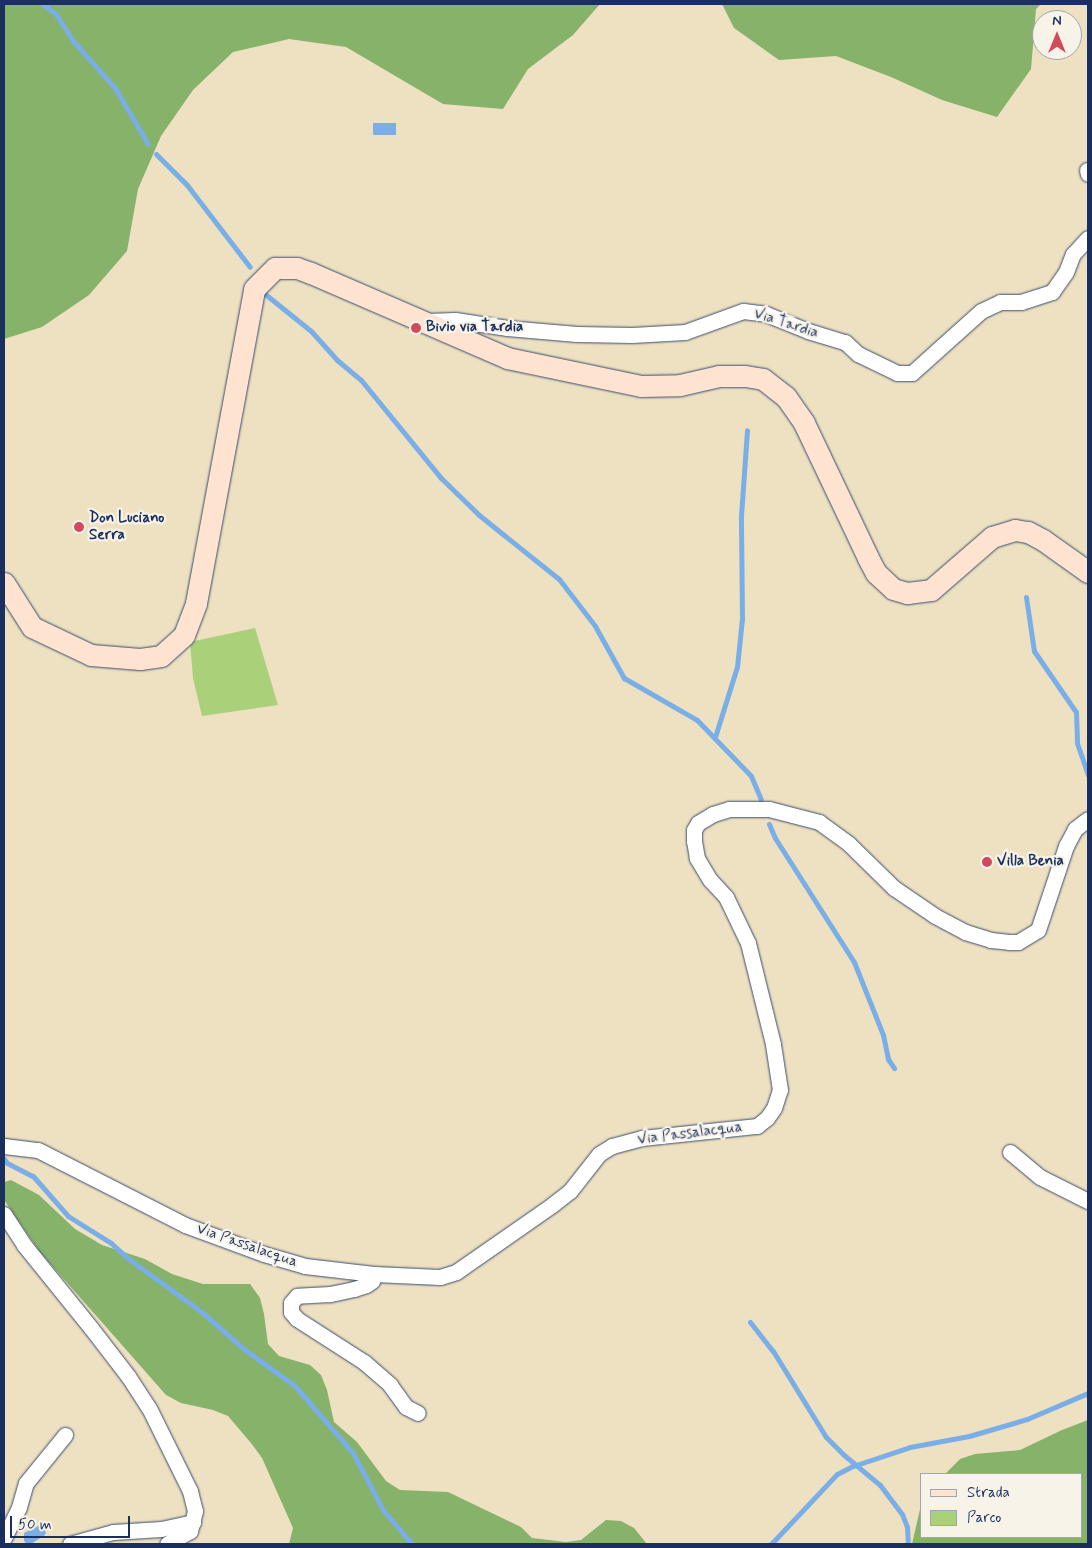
<!DOCTYPE html>
<style>
body{margin:0}
#map{position:relative;width:1092px;height:1548px;overflow:hidden;background:#ede1c1;font-family:Mynerve,sans-serif}
div>[style]{position:absolute}
.green>*{inset:0;background:#aad07a}
.forest>*{inset:0;background:#87b26a}
.water>*{inset:0;background:#7aaee7;transform-origin:0 0}
.stream>*{height:5px;margin:-2.5px;padding:0 2.5px;transform-origin:2.5px;border-radius:2.5px;background:#7aaee7}
.roads{filter:drop-shadow(0 0 1px #3a4a6d) drop-shadow(0 0 1px #3a4a6d)}
.street>*{height:15px;margin:-7.5px;padding:0 7.5px;transform-origin:7.5px;border-radius:7.5px;background:#fff}
.secondary>*{height:21px;margin:-10.5px;padding:0 10.5px;transform-origin:10.5px;border-radius:10.5px;background:#fee3d1}
.dots>*{width:14px;height:14px;translate:-50% -50%;box-sizing:border-box;border:2px solid #f7f3e8;border-radius:50%}
span{translate:-50% -50%;white-space:nowrap;text-align:center;line-height:1.15;-webkit-text-stroke:4.5px #f7f3e8;paint-order:stroke}
.street-label{font-size:15px;color:#1b2f5e}
.poi-label{font-size:15px;color:#1b2f5e;font-weight:700}
.left{translate:0 -50%;text-align:left}
.frame{position:absolute;inset:0;border:5px solid #1b2f5e;pointer-events:none}
.legend{position:absolute;left:920px;top:1473px;width:162px;height:65px;box-sizing:border-box;background:#f7f3e8;border:1px solid #9fa5b1;margin:0;padding:6px 9px;list-style:none;font-size:15px;color:#1b2f5e}
.legend li{display:flex;align-items:center;gap:10px;height:25px}
.legend b{width:25px;border:1px solid #9fa5b1}
.north{position:absolute;left:1032px;top:10px;width:50px;height:50px;box-sizing:border-box;background:#f7f3e8;border:1px solid #9fa5b1;border-radius:50%;rotate:0deg;font-size:14px;font-weight:700;line-height:20px;text-align:center;color:#1b2f5e}
.north::after{content:'';display:block;margin:auto;width:18px;height:22px;background:#d1495b;clip-path:polygon(50% 0,100% 100%,50% 72%,0 100%)}
.scale{position:absolute;left:10px;top:1516px;width:120px;height:22px;box-sizing:border-box;border:2px solid #1b2f5e;border-top:0;padding-left:6px;font-size:15px;line-height:18px;white-space:nowrap;color:#1b2f5e;-webkit-text-stroke:4px #f7f3e8;paint-order:stroke}
</style>
<div id="map">
<div class="green">
<div style="clip-path:polygon(255px 628px,278px 705px,202px 716px,193px 678px,190px 642px)"></div>
</div>
<div class="forest">
<div style="clip-path:polygon(4px 4px,600px 4px,573px 35px,528px 69px,503px 109px,443px 104px,346px 47px,289px 39px,233px 52px,193px 90px,161px 136px,138px 189px,127px 251px,89px 295px,42px 327px,4px 339px)"></div>
<div style="clip-path:polygon(722px 4px,1041px 4px,1036px 9px,1031px 69px,997px 117px,942px 100px,891px 77px,836px 56px,779px 60px,734px 28px)"></div>
<div style="clip-path:polygon(11px 1180px,39px 1195px,75px 1229px,102px 1245px,145px 1259px,172px 1274px,203px 1284px,250px 1284px,260px 1298px,264px 1314px,268px 1344px,279px 1356px,310px 1365px,321px 1375px,327px 1390px,334px 1422px,357px 1442px,386px 1481px,400px 1490px,448px 1492px,521px 1527px,532px 1538px,566px 1542px,581px 1540px,606px 1520px,621px 1521px,634px 1528px,647px 1544px,289px 1544px,293px 1528px,262px 1458px,251px 1443px,228px 1416px,213px 1410px,181px 1403px,166px 1395px,40px 1252px,4px 1200px,4px 1182px)"></div>
<div style="clip-path:polygon(1088px 1420px,1088px 1544px,912px 1544px,921px 1505px,921px 1537px,1081px 1537px,1081px 1474px,945px 1474px,960px 1459px,975px 1454px,1020px 1450px,1062px 1430px)"></div>
</div>
<div class="water">
<div style="left:373px;top:123px;width:23px;height:12px"></div>
<div style="clip-path:polygon(45px 1524px,48px 1528px,45px 1535px,31px 1544px,27px 1544px,24px 1541px,24px 1533px,40px 1525px,43px 1529px)"></div>
</div>
<div class="stream">
<div style="left:42px;top:4px;width:16px;rotate:35deg"></div>
<div style="left:55px;top:13px;width:35px;rotate:57deg"></div>
<div style="left:74px;top:42px;width:62px;rotate:48.3deg"></div>
<div style="left:115px;top:88px;width:65px;rotate:59.5deg"></div>
<div style="left:156px;top:154px;width:44px;rotate:45deg"></div>
<div style="left:187px;top:185px;width:103px;rotate:52.5deg"></div>
<div style="left:265px;top:294px;width:59px;rotate:38.8deg"></div>
<div style="left:311px;top:331px;width:39px;rotate:48deg"></div>
<div style="left:337px;top:360px;width:31px;rotate:40deg"></div>
<div style="left:361px;top:380px;width:127px;rotate:50.8deg"></div>
<div style="left:441px;top:478px;width:53px;rotate:44.2deg"></div>
<div style="left:479px;top:515px;width:102px;rotate:38.7deg"></div>
<div style="left:559px;top:579px;width:59px;rotate:52.5deg"></div>
<div style="left:595px;top:626px;width:60px;rotate:60.9deg"></div>
<div style="left:624px;top:678px;width:84px;rotate:29.9deg"></div>
<div style="left:697px;top:720px;width:78px;rotate:46deg"></div>
<div style="left:751px;top:776px;width:25px;rotate:67deg"></div>
<div style="left:1026px;top:597px;width:55px;rotate:81.6deg"></div>
<div style="left:1034px;top:651px;width:74px;rotate:55.5deg"></div>
<div style="left:1076px;top:712px;width:31px;rotate:88deg"></div>
<div style="left:1077px;top:743px;width:34px;rotate:71deg"></div>
<div style="left:715px;top:737px;width:73px;rotate:-72.6deg"></div>
<div style="left:737px;top:667px;width:48px;rotate:-84.1deg"></div>
<div style="left:742px;top:619px;width:103px;rotate:-90.6deg"></div>
<div style="left:741px;top:516px;width:86px;rotate:-86deg"></div>
<div style="left:769px;top:824px;width:15px;rotate:67deg"></div>
<div style="left:775px;top:838px;width:147px;rotate:57.5deg"></div>
<div style="left:854px;top:962px;width:79px;rotate:68.3deg"></div>
<div style="left:883px;top:1035px;width:25px;rotate:78deg"></div>
<div style="left:888px;top:1059px;width:11px;rotate:56deg"></div>
<div style="left:4px;top:1159px;width:5px;rotate:53deg"></div>
<div style="left:7px;top:1163px;width:29px;rotate:27deg"></div>
<div style="left:33px;top:1176px;width:53px;rotate:48.8deg"></div>
<div style="left:68px;top:1216px;width:51px;rotate:32.1deg"></div>
<div style="left:111px;top:1243px;width:24px;rotate:42deg"></div>
<div style="left:129px;top:1259px;width:92px;rotate:36.1deg"></div>
<div style="left:203px;top:1313px;width:55px;rotate:41.3deg"></div>
<div style="left:244px;top:1349px;width:63px;rotate:36deg"></div>
<div style="left:295px;top:1386px;width:89px;rotate:49.1deg"></div>
<div style="left:353px;top:1453px;width:64px;rotate:62.2deg"></div>
<div style="left:383px;top:1510px;width:45px;rotate:49.5deg"></div>
<div style="left:750px;top:1322px;width:37px;rotate:52deg"></div>
<div style="left:773px;top:1351px;width:101px;rotate:58.4deg"></div>
<div style="left:826px;top:1437px;width:25px;rotate:45deg"></div>
<div style="left:844px;top:1455px;width:47px;rotate:39.8deg"></div>
<div style="left:880px;top:1485px;width:36px;rotate:53deg"></div>
<div style="left:902px;top:1514px;width:14px;rotate:69deg"></div>
<div style="left:907px;top:1527px;width:17px;rotate:87deg"></div>
<div style="left:771px;top:1544px;width:96px;rotate:-46.7deg"></div>
<div style="left:837px;top:1474px;width:18px;rotate:-27deg"></div>
<div style="left:853px;top:1466px;width:60px;rotate:-18.4deg"></div>
<div style="left:910px;top:1447px;width:60px;rotate:-10.6deg"></div>
<div style="left:969px;top:1436px;width:60px;rotate:-16.3deg"></div>
<div style="left:1027px;top:1419px;width:66px;rotate:-23.1deg"></div>
</div>
<div class="roads">
<div class="street">
<div style="left:1087px;top:170px;width:4px;rotate:76deg"></div>
<div style="left:427px;top:321px;width:28px;rotate:-2deg"></div>
<div style="left:455px;top:320px;width:53px;rotate:8.7deg"></div>
<div style="left:507px;top:328px;width:70px;rotate:4.9deg"></div>
<div style="left:577px;top:334px;width:55px;rotate:1deg"></div>
<div style="left:632px;top:335px;width:53px;rotate:-3.2deg"></div>
<div style="left:685px;top:332px;width:62px;rotate:-19.9deg"></div>
<div style="left:743px;top:311px;width:23px;rotate:7deg"></div>
<div style="left:766px;top:314px;width:45px;rotate:22deg"></div>
<div style="left:808px;top:331px;width:39px;rotate:17deg"></div>
<div style="left:845px;top:342px;width:18px;rotate:43deg"></div>
<div style="left:858px;top:354px;width:43px;rotate:26deg"></div>
<div style="left:897px;top:373px;width:15px"></div>
<div style="left:912px;top:373px;width:93px;rotate:-41.9deg"></div>
<div style="left:981px;top:311px;width:21px;rotate:-25deg"></div>
<div style="left:1000px;top:302px;width:21px"></div>
<div style="left:1021px;top:302px;width:33px;rotate:-18deg"></div>
<div style="left:1052px;top:292px;width:24px;rotate:-55deg"></div>
<div style="left:1066px;top:272px;width:19px;rotate:-69deg"></div>
<div style="left:1073px;top:254px;width:22px;rotate:-47deg"></div>
<div style="left:4px;top:1146px;width:34px;rotate:7deg"></div>
<div style="left:38px;top:1150px;width:165px;rotate:27deg"></div>
<div style="left:185px;top:1225px;width:84px;rotate:20.2deg"></div>
<div style="left:264px;top:1254px;width:43px;rotate:16.3deg"></div>
<div style="left:305px;top:1266px;width:69px;rotate:6.6deg"></div>
<div style="left:374px;top:1274px;width:66px;rotate:2.6deg"></div>
<div style="left:440px;top:1277px;width:17px;rotate:-17deg"></div>
<div style="left:456px;top:1272px;width:117px;rotate:-34.9deg"></div>
<div style="left:552px;top:1205px;width:23px;rotate:-38deg"></div>
<div style="left:570px;top:1191px;width:47px;rotate:-51.9deg"></div>
<div style="left:599px;top:1154px;width:15px;rotate:-32deg"></div>
<div style="left:612px;top:1146px;width:31px;rotate:-15deg"></div>
<div style="left:642px;top:1138px;width:116px;rotate:-6deg"></div>
<div style="left:757px;top:1126px;width:13px;rotate:-39deg"></div>
<div style="left:767px;top:1118px;width:12px;rotate:-55deg"></div>
<div style="left:774px;top:1108px;width:19px;rotate:-72deg"></div>
<div style="left:780px;top:1090px;width:47px;rotate:-98.7deg"></div>
<div style="left:773px;top:1044px;width:104px;rotate:-103.9deg"></div>
<div style="left:748px;top:943px;width:51px;rotate:-115.6deg"></div>
<div style="left:726px;top:897px;width:23px;rotate:-133deg"></div>
<div style="left:710px;top:880px;width:26px;rotate:-121deg"></div>
<div style="left:697px;top:858px;width:17px;rotate:-100deg"></div>
<div style="left:694px;top:841px;width:11px;rotate:-90deg"></div>
<div style="left:694px;top:830px;width:8px;rotate:-60deg"></div>
<div style="left:698px;top:823px;width:17px;rotate:-31deg"></div>
<div style="left:713px;top:814px;width:17px;rotate:-17deg"></div>
<div style="left:729px;top:809px;width:40px"></div>
<div style="left:769px;top:809px;width:52px;rotate:14.6deg"></div>
<div style="left:819px;top:822px;width:37px;rotate:36deg"></div>
<div style="left:849px;top:844px;width:63px;rotate:44.4deg"></div>
<div style="left:894px;top:888px;width:50px;rotate:34.3deg"></div>
<div style="left:935px;top:916px;width:34px;rotate:28deg"></div>
<div style="left:965px;top:932px;width:27px;rotate:17deg"></div>
<div style="left:991px;top:940px;width:18px;rotate:6deg"></div>
<div style="left:1009px;top:942px;width:9px"></div>
<div style="left:1018px;top:942px;width:23px;rotate:-31deg"></div>
<div style="left:1038px;top:930px;width:89px;rotate:-71.6deg"></div>
<div style="left:1066px;top:846px;width:19px;rotate:-62deg"></div>
<div style="left:1075px;top:829px;width:16px;rotate:-38deg"></div>
<div style="left:1010px;top:1152px;width:39px;rotate:40deg"></div>
<div style="left:1040px;top:1177px;width:54px;rotate:26.6deg"></div>
<div style="left:4px;top:1214px;width:37px;rotate:57deg"></div>
<div style="left:24px;top:1245px;width:107px;rotate:51.1deg"></div>
<div style="left:91px;top:1328px;width:61px;rotate:52.4deg"></div>
<div style="left:128px;top:1376px;width:38px;rotate:57deg"></div>
<div style="left:149px;top:1408px;width:93px;rotate:63.7deg"></div>
<div style="left:190px;top:1491px;width:21px;rotate:76deg"></div>
<div style="left:195px;top:1511px;width:21px;rotate:104deg"></div>
<div style="left:190px;top:1531px;width:26px;rotate:151deg"></div>
<div style="left:374px;top:1274px;width:7px;rotate:106deg"></div>
<div style="left:372px;top:1281px;width:7px;rotate:146deg"></div>
<div style="left:366px;top:1285px;width:13px;rotate:162deg"></div>
<div style="left:354px;top:1289px;width:25px;rotate:168deg"></div>
<div style="left:330px;top:1294px;width:33px;rotate:177deg"></div>
<div style="left:297px;top:1296px;width:9px;rotate:131deg"></div>
<div style="left:291px;top:1303px;width:9px;rotate:90deg"></div>
<div style="left:291px;top:1312px;width:9px;rotate:49deg"></div>
<div style="left:297px;top:1319px;width:80px;rotate:32.7deg"></div>
<div style="left:364px;top:1362px;width:35px;rotate:41deg"></div>
<div style="left:390px;top:1385px;width:27px;rotate:54deg"></div>
<div style="left:406px;top:1407px;width:13px;rotate:27deg"></div>
<div style="left:4px;top:1538px;width:34px;rotate:-64deg"></div>
<div style="left:19px;top:1507px;width:25px;rotate:-74deg"></div>
<div style="left:26px;top:1483px;width:62px;rotate:-50.9deg"></div>
<div style="left:70px;top:1544px;width:45px;rotate:-15.6deg"></div>
<div style="left:113px;top:1532px;width:48px;rotate:-3.6deg"></div>
<div style="left:161px;top:1529px;width:33px;rotate:-12deg"></div>
</div>
<div class="secondary">
<div style="left:4px;top:583px;width:52px;rotate:57.5deg"></div>
<div style="left:32px;top:627px;width:65px;rotate:25.4deg"></div>
<div style="left:91px;top:655px;width:49px;rotate:4.7deg"></div>
<div style="left:140px;top:659px;width:21px;rotate:-8deg"></div>
<div style="left:161px;top:656px;width:31px;rotate:-42deg"></div>
<div style="left:184px;top:635px;width:34px;rotate:-69deg"></div>
<div style="left:196px;top:603px;width:319px;rotate:-79.5deg"></div>
<div style="left:254px;top:289px;width:30px;rotate:-45deg"></div>
<div style="left:275px;top:268px;width:22px"></div>
<div style="left:297px;top:268px;width:15px;rotate:20deg"></div>
<div style="left:311px;top:273px;width:214px;rotate:23.4deg"></div>
<div style="left:507px;top:358px;width:137px;rotate:11.8deg"></div>
<div style="left:641px;top:386px;width:39px;rotate:-1deg"></div>
<div style="left:680px;top:385px;width:40px;rotate:-13deg"></div>
<div style="left:719px;top:376px;width:26px"></div>
<div style="left:745px;top:376px;width:18px;rotate:9deg"></div>
<div style="left:763px;top:379px;width:29px;rotate:38deg"></div>
<div style="left:786px;top:397px;width:32px;rotate:55deg"></div>
<div style="left:804px;top:423px;width:149px;rotate:64.6deg"></div>
<div style="left:868px;top:558px;width:17px;rotate:62deg"></div>
<div style="left:876px;top:573px;width:23px;rotate:43deg"></div>
<div style="left:893px;top:589px;width:15px;rotate:16deg"></div>
<div style="left:907px;top:593px;width:24px;rotate:-7deg"></div>
<div style="left:931px;top:590px;width:81px;rotate:-41deg"></div>
<div style="left:992px;top:537px;width:24px;rotate:-17deg"></div>
<div style="left:1015px;top:530px;width:13px;rotate:9deg"></div>
<div style="left:1028px;top:532px;width:17px;rotate:28deg"></div>
<div style="left:1043px;top:540px;width:55px;rotate:35.4deg"></div>
</div>
</div>
<div class="dots">
<div style="left:416px;top:328px;background:#d1495b"></div>
<div style="left:79px;top:527px;background:#d1495b"></div>
<div style="left:987px;top:862px;background:#d1495b"></div>
</div>
<div class="street-label">
<span style="left:786px;top:324px;rotate:18deg">Via Tardia</span>
<span style="left:690px;top:1134px;rotate:-7deg">Via Passalacqua</span>
<span style="left:247px;top:1246px;rotate:19deg">Via Passalacqua</span>
</div>
<div class="poi-label">
<span class="left" style="left:426px;top:328px">Bivio via Tardia</span>
<span class="left" style="left:89px;top:527px">Don Luciano<br>Serra</span>
<span class="left" style="left:997px;top:862px">Villa Benia</span>
</div>
<div class="frame"></div>
<ul class="legend">
<li><b style="height:6px;background:#fee3d1"></b>Strada</li>
<li><b style="height:14px;background:#aad07a"></b>Parco</li>
</ul>
<div class="north">N</div>
<div class="scale">50 m</div>
</div>
